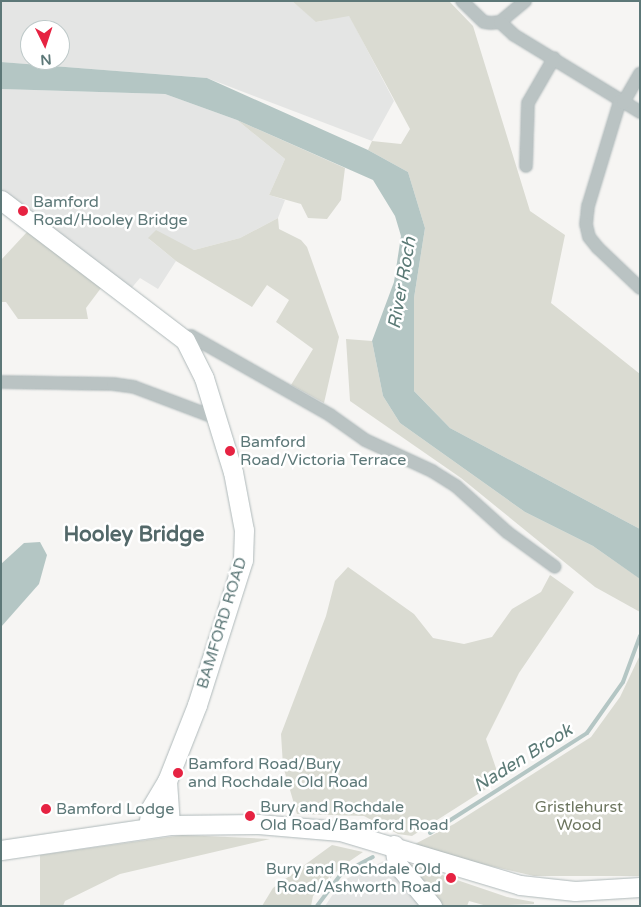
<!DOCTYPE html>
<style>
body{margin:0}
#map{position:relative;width:641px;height:907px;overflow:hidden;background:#f6f5f3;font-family:"Varela Round",sans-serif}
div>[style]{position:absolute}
.built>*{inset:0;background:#e4e5e4}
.green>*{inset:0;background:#dadbd2}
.water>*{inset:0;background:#b4c6c4}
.stream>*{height:4px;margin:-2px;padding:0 2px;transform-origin:2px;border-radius:2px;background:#b4c6c4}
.roads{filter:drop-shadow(0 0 1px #afb9ba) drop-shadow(0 0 1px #afb9ba)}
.street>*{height:12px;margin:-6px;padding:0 6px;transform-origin:6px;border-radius:6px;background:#bac3c3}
.secondary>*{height:19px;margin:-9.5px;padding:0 9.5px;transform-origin:9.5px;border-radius:9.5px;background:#fff}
.dots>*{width:14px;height:14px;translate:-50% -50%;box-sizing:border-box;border:2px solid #fff;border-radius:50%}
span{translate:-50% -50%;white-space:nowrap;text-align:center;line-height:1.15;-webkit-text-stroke:5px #fff;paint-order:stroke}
.poi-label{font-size:16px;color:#5d7878}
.left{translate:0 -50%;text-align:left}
.right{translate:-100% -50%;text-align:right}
.street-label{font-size:16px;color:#5d7878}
.park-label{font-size:16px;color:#6d7660}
.water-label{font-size:18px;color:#5b7a76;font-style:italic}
.district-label{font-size:21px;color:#536869;font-weight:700}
.frame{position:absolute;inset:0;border:2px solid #5d7878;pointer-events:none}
.north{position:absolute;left:20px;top:20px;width:50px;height:50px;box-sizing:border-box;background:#fff;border:1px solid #bec9c9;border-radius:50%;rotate:176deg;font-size:14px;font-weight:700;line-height:20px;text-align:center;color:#5d7878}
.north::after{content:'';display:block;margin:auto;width:18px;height:22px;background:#e62342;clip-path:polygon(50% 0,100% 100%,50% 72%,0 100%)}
</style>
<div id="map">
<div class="built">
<div style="clip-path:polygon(evenodd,1px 1px,292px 1px,317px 22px,349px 15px,394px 101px,372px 141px,207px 78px,1px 62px,1px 1px,30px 30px,60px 30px,60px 60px,30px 60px,30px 30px)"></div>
<div style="clip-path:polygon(1px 89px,165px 94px,237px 120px,285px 159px,269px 195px,285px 200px,278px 218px,240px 238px,194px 250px,149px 239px,176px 261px,158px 289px,140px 278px,129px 291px,1px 192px)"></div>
<div style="clip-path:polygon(386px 860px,423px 906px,325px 906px,342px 881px)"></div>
</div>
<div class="green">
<div style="clip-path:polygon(292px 1px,449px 1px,473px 26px,530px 211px,565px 235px,551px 303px,640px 374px,640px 529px,450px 428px,414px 391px,414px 298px,425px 228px,408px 172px,368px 150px,372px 141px,401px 144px,410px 129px,349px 16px,316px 22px)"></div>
<div style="clip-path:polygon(237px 120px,345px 168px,341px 200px,327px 219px,308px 218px,301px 204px,269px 195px,285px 159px)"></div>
<div style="clip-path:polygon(278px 218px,279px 229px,301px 240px,307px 247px,339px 337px,324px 403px,291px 385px,313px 349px,276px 322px,289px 300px,267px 285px,252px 307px,176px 261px,148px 238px,156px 230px,194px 250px,240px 238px)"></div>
<div style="clip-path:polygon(27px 232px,104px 284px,86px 308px,88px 319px,18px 319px,6px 302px,1px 302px,1px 260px)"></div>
<div style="clip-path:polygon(346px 339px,372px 341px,383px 396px,400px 423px,525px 512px,593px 546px,639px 578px,640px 612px,595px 587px,461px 478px,350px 401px)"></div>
<div style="clip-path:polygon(348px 567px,414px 614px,433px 638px,464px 644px,492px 637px,512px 609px,541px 592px,550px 575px,574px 592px,519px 673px,486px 739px,500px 780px,412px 836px,398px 834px,364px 816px,297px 814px,283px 766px,281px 734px,326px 616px,335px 581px)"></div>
<div style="clip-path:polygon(640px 655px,640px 876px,534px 876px,409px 847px,454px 824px,591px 737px,620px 697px)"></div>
<div style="clip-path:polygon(182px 835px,270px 839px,120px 874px,65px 901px,63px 906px,40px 906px,40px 855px)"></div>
<div style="clip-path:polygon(332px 845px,363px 852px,341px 867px,313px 896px,311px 906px,262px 906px,273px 888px)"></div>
<div style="clip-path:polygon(410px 864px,507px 897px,534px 902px,534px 904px,487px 906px,469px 901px,467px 906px,442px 906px,407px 865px)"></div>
</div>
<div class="water">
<div style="clip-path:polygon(1px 62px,207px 78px,368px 150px,408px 172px,425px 228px,414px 298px,414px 391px,450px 428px,640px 529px,640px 579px,593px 546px,525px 512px,400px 423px,383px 396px,372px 341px,394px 282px,401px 236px,395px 216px,373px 180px,237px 120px,165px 94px,1px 89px)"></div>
<div style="clip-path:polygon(40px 542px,47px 555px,39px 584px,1px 627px,1px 564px,24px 543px)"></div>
</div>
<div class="stream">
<div style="left:430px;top:833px;width:186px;rotate:-32.5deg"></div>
<div style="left:587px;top:733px;width:62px;rotate:-54.8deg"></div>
<div style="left:623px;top:682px;width:49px;rotate:-69.7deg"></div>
<div style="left:317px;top:906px;width:40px;rotate:-53deg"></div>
<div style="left:341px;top:874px;width:36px;rotate:-28deg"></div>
</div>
<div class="roads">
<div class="street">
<div style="left:462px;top:1px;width:30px;rotate:44deg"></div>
<div style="left:484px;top:22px;width:7px;rotate:8deg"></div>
<div style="left:491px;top:23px;width:9px;rotate:-6deg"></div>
<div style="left:500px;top:22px;width:33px;rotate:-40deg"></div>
<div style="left:500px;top:22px;width:19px;rotate:43deg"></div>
<div style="left:514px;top:35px;width:148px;rotate:31.4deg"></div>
<div style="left:620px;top:101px;width:110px;rotate:106.9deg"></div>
<div style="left:588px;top:206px;width:18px;rotate:96deg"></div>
<div style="left:586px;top:224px;width:13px;rotate:77deg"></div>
<div style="left:589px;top:237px;width:14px;rotate:51deg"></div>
<div style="left:598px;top:248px;width:58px;rotate:43.6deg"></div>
<div style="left:623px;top:103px;width:34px;rotate:-60deg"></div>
<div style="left:526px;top:166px;width:63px;rotate:-88.2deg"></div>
<div style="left:528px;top:103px;width:52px;rotate:-60deg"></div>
<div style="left:185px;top:340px;width:7px;rotate:-34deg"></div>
<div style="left:191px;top:336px;width:160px;rotate:29.6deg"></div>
<div style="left:330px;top:415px;width:43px;rotate:35.5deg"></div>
<div style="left:365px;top:440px;width:74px;rotate:24.8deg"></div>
<div style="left:432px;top:471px;width:28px;rotate:32deg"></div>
<div style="left:456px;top:486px;width:69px;rotate:42deg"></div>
<div style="left:507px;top:532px;width:59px;rotate:36.1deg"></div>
<div style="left:1px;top:382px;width:112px;rotate:1deg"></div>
<div style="left:113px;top:384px;width:21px;rotate:8deg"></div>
<div style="left:134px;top:387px;width:91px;rotate:20.6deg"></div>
</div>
<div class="secondary">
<div style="left:1px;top:200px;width:231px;rotate:37.3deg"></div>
<div style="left:185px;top:340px;width:42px;rotate:63.4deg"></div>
<div style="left:204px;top:378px;width:98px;rotate:72.9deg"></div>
<div style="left:233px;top:472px;width:59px;rotate:79.3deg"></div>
<div style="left:244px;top:530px;width:30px;rotate:92deg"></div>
<div style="left:243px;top:560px;width:152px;rotate:107.6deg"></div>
<div style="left:197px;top:705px;width:82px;rotate:111.5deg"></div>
<div style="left:167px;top:781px;width:31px;rotate:121deg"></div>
<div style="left:151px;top:808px;width:19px;rotate:99deg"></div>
<div style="left:167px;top:781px;width:44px;rotate:86.1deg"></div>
<div style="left:394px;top:845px;width:19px;rotate:81deg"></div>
<div style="left:397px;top:864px;width:55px;rotate:50.2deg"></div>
<div style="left:1px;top:850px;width:171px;rotate:-8.4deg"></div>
<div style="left:170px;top:825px;width:88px;rotate:-0.7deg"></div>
<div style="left:258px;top:824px;width:82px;rotate:4.9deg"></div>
<div style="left:340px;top:831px;width:188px;rotate:16.7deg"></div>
<div style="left:520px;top:885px;width:55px;rotate:6.2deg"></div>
<div style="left:575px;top:891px;width:65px;rotate:-3.5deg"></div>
</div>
</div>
<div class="dots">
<div style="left:23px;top:211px;background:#e62342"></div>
<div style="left:230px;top:451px;background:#e62342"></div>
<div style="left:178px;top:773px;background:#e62342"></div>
<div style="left:46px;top:809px;background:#e62342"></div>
<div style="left:250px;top:816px;background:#e62342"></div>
<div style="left:451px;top:878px;background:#e62342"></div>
</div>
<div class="poi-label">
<span class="left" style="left:33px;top:211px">Bamford<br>Road/Hooley Bridge</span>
<span class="left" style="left:240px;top:451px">Bamford<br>Road/Victoria Terrace</span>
<span class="left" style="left:188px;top:773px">Bamford Road/Bury<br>and Rochdale Old Road</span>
<span class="left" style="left:260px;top:816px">Bury and Rochdale<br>Old Road/Bamford Road</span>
<span class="left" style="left:56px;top:809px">Bamford Lodge</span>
<span class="right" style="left:441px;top:878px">Bury and Rochdale Old<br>Road/Ashworth Road</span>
</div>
<div class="street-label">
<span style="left:222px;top:623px;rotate:-73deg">BAMFORD ROAD</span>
</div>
<div class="park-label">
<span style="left:579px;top:816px">Gristlehurst<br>Wood</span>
</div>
<div class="water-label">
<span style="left:402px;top:283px;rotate:-80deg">River Roch</span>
<span style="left:523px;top:758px;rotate:-32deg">Naden Brook</span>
</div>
<div class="district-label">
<span style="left:134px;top:535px">Hooley Bridge</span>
</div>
<div class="frame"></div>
<div class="north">N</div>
</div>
